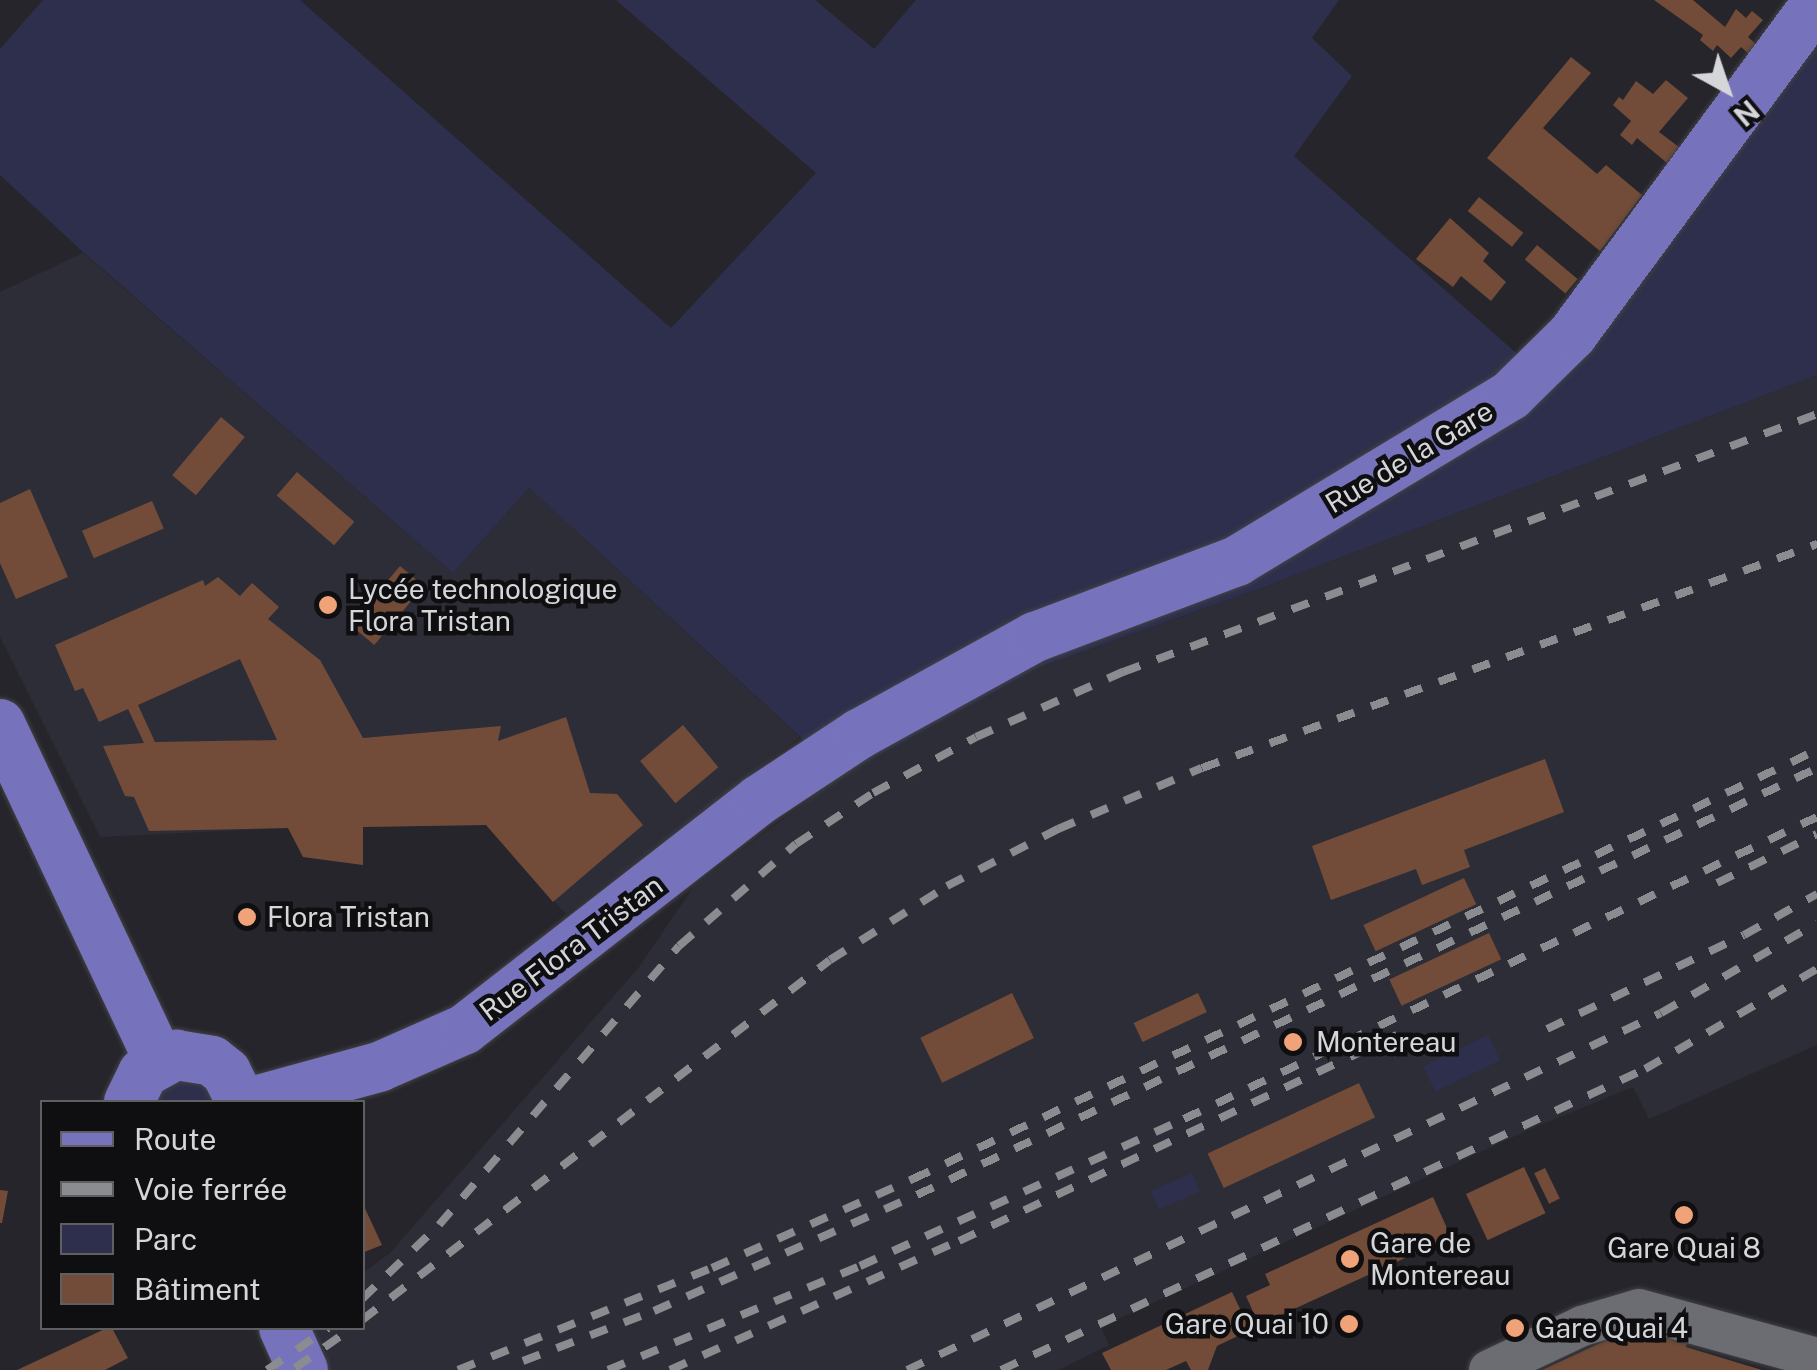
<!DOCTYPE html>
<meta charset="utf-8">
<style>
body{margin:0}
#map{position:relative;width:1817px;height:1370px;overflow:hidden;background:#25252b;font-family:"Public Sans",sans-serif}
div>[style]{position:absolute}
.built>*{inset:0;background:#2d2d38}
.green>*{inset:0;background:#2e2f4c;transform-origin:0 0}
.building>*{inset:0;background:#724c38;transform-origin:0 0}
.roads{filter:drop-shadow(0 0 2px #424246) drop-shadow(0 0 2px #424246)}
.minor>*{height:40px;margin:-20px;padding:0 20px;transform-origin:20px;border-radius:20px;background:#6c6d73}
.major>*{height:50px;margin:-25px;padding:0 25px;transform-origin:25px;border-radius:25px;background:#7673bc}
.rail>*{height:8px;margin-top:-4px;transform-origin:0;background:repeating-linear-gradient(90deg,#8b8c90 0 18px,transparent 0 36px)}
.dots>*{width:28px;height:28px;translate:-50% -50%;box-sizing:border-box;border:5px solid #0f0f11;border-radius:50%}
span{translate:-50% -50%;white-space:nowrap;text-align:center;line-height:1.15;-webkit-text-stroke:9px #0f0f11;paint-order:stroke}
.street-label{font-size:28px;color:#d5d6d9}
.poi-label{font-size:28px;color:#d5d6d9}
.left{translate:0 -50%;text-align:left}
.right{translate:-100% -50%;text-align:right}
.legend{position:absolute;left:40px;top:1100px;width:325px;height:230px;box-sizing:border-box;background:#0f0f11;border:2px solid #5e5f61;margin:0;padding:12px 18px;list-style:none;font-size:30px;color:#d5d6d9}
.legend li{display:flex;align-items:center;gap:20px;height:50px}
.legend b{width:50px;border:2px solid #5e5f61}
.north{position:absolute;left:1677px;top:40px;width:100px;height:100px;-webkit-text-stroke:8px #0f0f11;paint-order:stroke;rotate:140deg;font-size:28px;font-weight:700;line-height:40px;text-align:center;color:#d5d6d9}
.north::after{content:'';display:block;margin:auto;width:35px;height:45px;background:#d5d6d9;clip-path:polygon(50% 0,100% 100%,50% 72%,0 100%)}
</style>
<div id="map">
<div class="built">
<div style="clip-path:polygon(83px 253px,453px 573px,529px 488px,800px 737px,566px 914px,486px 825px,363px 827px,363px 865px,303px 857px,288px 828px,100px 837px,0 637px,0 292px)"></div>
<div style="clip-path:polygon(1817px 375px,1817px 1045px,1649px 1119px,1633px 1087px,1528px 1130px,1101px 1327px,1109px 1345px,1059px 1370px,322px 1370px,303px 1328px,362px 1328px,363px 1273px,390px 1253px,639px 967px,694px 886px,842px 775px,1038px 668px,1253px 591px)"></div>
</div>
<div class="green">
<div style="clip-path:polygon(43px 0,300px 0,671px 328px,816px 173px,616px 0,815px 0,874px 49px,916px 0,1339px 0,1312px 38px,1352px 76px,1294px 156px,1551px 384px,1817px 32px,1817px 375px,1253px 591px,1038px 668px,842px 775px,529px 488px,453px 573px,84px 253px,0 175px,0 49px)"></div>
<div style="left:1488px;top:1035px;width:28px;height:72px;rotate:64deg"></div>
<div style="clip-path:polygon(175px 1078px,200px 1078px,223px 1102px,152px 1102px)"></div>
<div style="left:1192px;top:1173px;width:20px;height:45px;rotate:66deg"></div>
</div>
<div class="building">
<div style="clip-path:polygon(1654px 0,1693px 0,1725px 27px,1736px 9px,1746px 18px,1752px 11px,1763px 20px,1748px 37px,1757px 45px,1749px 54px,1741px 47px,1731px 58px,1717px 45px,1713px 51px,1700px 40px,1703px 35px)"></div>
<div style="clip-path:polygon(1571px 57px,1591px 73px,1543px 128px,1597px 174px,1606px 165px,1642px 195px,1600px 251px,1487px 158px)"></div>
<div style="clip-path:polygon(1666px 80px,1688px 98px,1659px 132px,1679px 147px,1667px 163px,1637px 138px,1632px 145px,1620px 135px,1631px 121px,1613px 105px,1619px 97px,1623px 100px,1636px 81px,1653px 94px)"></div>
<div style="left:1479px;top:197px;width:57px;height:18px;rotate:39deg"></div>
<div style="clip-path:polygon(1450px 218px,1489px 253px,1483px 261px,1506px 282px,1491px 301px,1461px 276px,1453px 287px,1416px 259px)"></div>
<div style="left:1537px;top:245px;width:53px;height:19px;rotate:40deg"></div>
<div style="left:221px;top:417px;width:31px;height:76px;rotate:40deg"></div>
<div style="left:297px;top:472px;width:76px;height:31px;rotate:41deg"></div>
<div style="clip-path:polygon(30px 489px,68px 577px,16px 599px,0 563px,0 503px)"></div>
<div style="left:152px;top:501px;width:30px;height:76px;rotate:67deg"></div>
<div style="left:400px;top:566px;width:31px;height:77px;rotate:40deg"></div>
<div style="clip-path:polygon(evenodd,218px 577px,240px 596px,252px 583px,279px 607px,268px 619px,320px 660px,363px 738px,501px 726px,498px 741px,566px 717px,590px 793px,617px 794px,643px 825px,553px 902px,486px 825px,363px 827px,363px 865px,303px 857px,288px 828px,149px 831px,134px 797px,125px 796px,103px 746px,144px 743px,128px 709px,99px 722px,83px 688px,75px 691px,55px 645px,203px 580px,205px 586px,218px 577px,240px 659px,277px 740px,155px 742px,138px 705px,240px 659px)"></div>
<div style="left:683px;top:725px;width:55px;height:56px;rotate:50deg"></div>
<div style="clip-path:polygon(1545px 759px,1564px 812px,1464px 850px,1470px 867px,1422px 885px,1416px 869px,1331px 900px,1312px 846px)"></div>
<div style="left:1464px;top:878px;width:29px;height:111px;rotate:65deg"></div>
<div style="left:1489px;top:933px;width:29px;height:110px;rotate:65deg"></div>
<div style="left:1012px;top:993px;width:50px;height:102px;rotate:64deg"></div>
<div style="left:1198px;top:993px;width:21px;height:71px;rotate:65deg"></div>
<div style="left:1359px;top:1083px;width:38px;height:167px;rotate:65deg"></div>
<div style="left:1524px;top:1167px;width:51px;height:64px;rotate:65deg"></div>
<div style="left:1545px;top:1168px;width:34px;height:12px;rotate:64deg"></div>
<div style="clip-path:polygon(0 1190px,8px 1191px,2px 1223px,0 1223px)"></div>
<div style="clip-path:polygon(1433px 1197px,1451px 1237px,1259px 1325px,1246px 1296px,1270px 1285px,1265px 1274px)"></div>
<div style="clip-path:polygon(362px 1202px,382px 1245px,362px 1253px)"></div>
<div style="clip-path:polygon(1232px 1292px,1250px 1330px,1217px 1346px,1208px 1370px,1191px 1370px,1186px 1361px,1166px 1370px,1111px 1370px,1102px 1353px)"></div>
<div style="clip-path:polygon(1641px 1324px,1688px 1340px,1686px 1347px,1762px 1370px,1542px 1370px)"></div>
<div style="clip-path:polygon(107px 1328px,112px 1328px,128px 1358px,105px 1370px,17px 1370px)"></div>
</div>
<div class="roads">
<div class="minor">
<div style="left:1489px;top:1370px;width:103px;rotate:-25.3deg"></div>
<div style="left:1582px;top:1326px;width:59px;rotate:-16.6deg"></div>
<div style="left:1639px;top:1309px;width:185px;rotate:15.4deg"></div>
</div>
<div class="major">
<div style="left:0;top:724px;width:373px;rotate:64.7deg"></div>
<div style="left:129px;top:1102px;width:32px;rotate:-64deg"></div>
<div style="left:143px;top:1073px;width:38px;rotate:-29deg"></div>
<div style="left:176px;top:1055px;width:36px;rotate:9deg"></div>
<div style="left:212px;top:1061px;width:18px;rotate:38deg"></div>
<div style="left:226px;top:1072px;width:34px;rotate:63deg"></div>
<div style="left:251px;top:1102px;width:133px;rotate:-15.3deg"></div>
<div style="left:379px;top:1067px;width:94px;rotate:-23.8deg"></div>
<div style="left:465px;top:1029px;width:373px;rotate:-37.9deg"></div>
<div style="left:759px;top:800px;width:120px;rotate:-33.4deg"></div>
<div style="left:859px;top:734px;width:201px;rotate:-28.9deg"></div>
<div style="left:1035px;top:637px;width:216px;rotate:-20.6deg"></div>
<div style="left:1237px;top:561px;width:320px;rotate:-31.2deg"></div>
<div style="left:1511px;top:395px;width:86px;rotate:-44.5deg"></div>
<div style="left:1572px;top:335px;width:413px;rotate:-53.6deg"></div>
<div style="left:284px;top:1328px;width:46px;rotate:65.7deg"></div>
</div>
</div>
<div class="rail">
<div style="left:1717px;top:883px;width:111px;rotate:-26.1deg"></div>
<div style="left:1547px;top:1029px;width:218px;rotate:-25.5deg"></div>
<div style="left:1744px;top:935px;width:84px;rotate:-29.3deg"></div>
<div style="left:362px;top:1299px;width:107px;rotate:-43.9deg"></div>
<div style="left:439px;top:1225px;width:368px;rotate:-49.3deg"></div>
<div style="left:679px;top:946px;width:155px;rotate:-41.1deg"></div>
<div style="left:796px;top:844px;width:92px;rotate:-33.5deg"></div>
<div style="left:873px;top:793px;width:117px;rotate:-28.5deg"></div>
<div style="left:976px;top:737px;width:161px;rotate:-23.9deg"></div>
<div style="left:1123px;top:672px;width:740px;rotate:-20.39deg"></div>
<div style="left:362px;top:1320px;width:590px;rotate:-37.57deg"></div>
<div style="left:830px;top:960px;width:138px;rotate:-32.3deg"></div>
<div style="left:947px;top:886px;width:125px;rotate:-27.2deg"></div>
<div style="left:1058px;top:829px;width:156px;rotate:-23deg"></div>
<div style="left:1202px;top:768px;width:655px;rotate:-20.01deg"></div>
<div style="left:523px;top:1361px;width:140px;rotate:-20.9deg"></div>
<div style="left:654px;top:1311px;width:287px;rotate:-23.8deg"></div>
<div style="left:917px;top:1195px;width:996px;rotate:-25.38deg"></div>
<div style="left:295px;top:1368px;width:70px;rotate:-35.1deg"></div>
<div style="left:267px;top:1370px;width:74px;rotate:-34.5deg"></div>
<div style="left:458px;top:1370px;width:274px;rotate:-21.9deg"></div>
<div style="left:712px;top:1268px;width:220px;rotate:-23.9deg"></div>
<div style="left:913px;top:1179px;width:1001px;rotate:-25.39deg"></div>
<div style="left:608px;top:1370px;width:273px;rotate:-22.4deg"></div>
<div style="left:860px;top:1266px;width:356px;rotate:-24.4deg"></div>
<div style="left:1184px;top:1119px;width:701px;rotate:-25.51deg"></div>
<div style="left:670px;top:1370px;width:316px;rotate:-24.1deg"></div>
<div style="left:959px;top:1241px;width:484px;rotate:-25.2deg"></div>
<div style="left:907px;top:1370px;width:834px;rotate:-25.34deg"></div>
<div style="left:1661px;top:1013px;width:180px;rotate:-30deg"></div>
<div style="left:1001px;top:1370px;width:711px;rotate:-25.05deg"></div>
<div style="left:1645px;top:1069px;width:199px;rotate:-30.2deg"></div>
</div>
<div class="dots">
<div style="left:328px;top:605px;background:#f0a279"></div>
<div style="left:247px;top:917px;background:#f0a279"></div>
<div style="left:1293px;top:1042px;background:#f0a279"></div>
<div style="left:1684px;top:1215px;background:#f0a279"></div>
<div style="left:1350px;top:1259px;background:#f0a279"></div>
<div style="left:1349px;top:1324px;background:#f0a279"></div>
<div style="left:1515px;top:1328px;background:#f0a279"></div>
</div>
<div class="street-label">
<span style="left:1409px;top:457px;rotate:-31deg">Rue de la Gare</span>
<span style="left:571px;top:948px;rotate:-37deg">Rue Flora Tristan</span>
</div>
<div class="poi-label">
<span class="left" style="left:348px;top:605px">Lycée technologique<br>Flora Tristan</span>
<span class="left" style="left:267px;top:917px">Flora Tristan</span>
<span class="left" style="left:1316px;top:1042px">Montereau</span>
<span class="left" style="left:1370px;top:1259px">Gare de<br>Montereau</span>
<span style="left:1684px;top:1248px">Gare Quai 8</span>
<span class="right" style="left:1329px;top:1324px">Gare Quai 10</span>
<span class="left" style="left:1535px;top:1328px">Gare Quai 4</span>
</div>
<ul class="legend">
<li><b style="height:12px;background:#7673bc"></b>Route</li>
<li><b style="height:12px;background:#8b8c90"></b>Voie ferrée</li>
<li><b style="height:28px;background:#2e2f4c"></b>Parc</li>
<li><b style="height:28px;background:#724c38"></b>Bâtiment</li>
</ul>
<div class="north">N</div>
</div>
